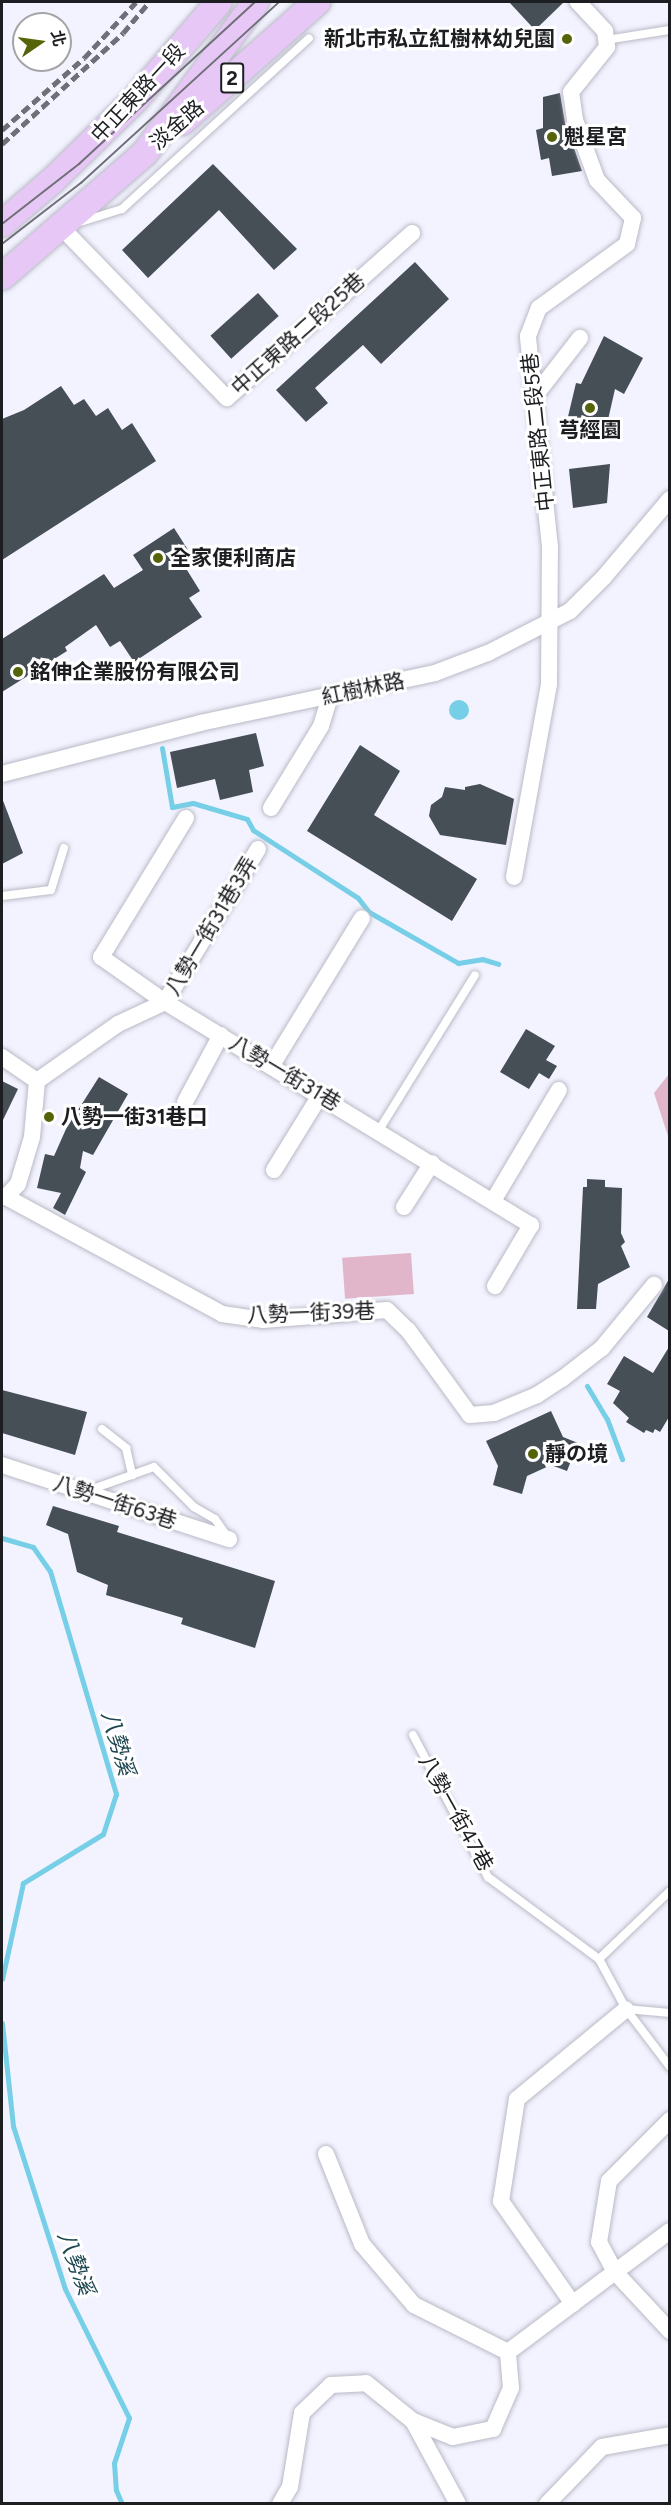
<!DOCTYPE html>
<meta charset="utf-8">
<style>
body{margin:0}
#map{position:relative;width:671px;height:2505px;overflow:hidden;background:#f2f3fe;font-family:Figtree,"Noto Sans TC","Noto Sans JP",sans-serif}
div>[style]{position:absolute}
.green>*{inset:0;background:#e1b6cb;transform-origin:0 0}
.water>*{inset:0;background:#76cfe7}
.round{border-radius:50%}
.stream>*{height:5px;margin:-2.5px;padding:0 2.5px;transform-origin:2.5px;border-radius:2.5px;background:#76cfe7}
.building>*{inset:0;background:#464e56;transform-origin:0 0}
.roads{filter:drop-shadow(0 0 2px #b9bac6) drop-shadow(0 0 2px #b9bac6)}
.service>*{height:8px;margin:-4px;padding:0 4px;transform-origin:4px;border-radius:4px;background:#fff}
.minor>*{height:16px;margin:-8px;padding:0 8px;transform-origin:8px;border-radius:8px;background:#fff}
.primary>*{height:26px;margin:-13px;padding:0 13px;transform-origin:13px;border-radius:13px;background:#e6c7f5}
.tram>*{height:1.5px;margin:-0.75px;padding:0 0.75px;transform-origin:0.75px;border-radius:0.75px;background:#6f7077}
.rail>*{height:4.5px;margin-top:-2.25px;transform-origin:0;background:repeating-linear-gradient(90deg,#6f7077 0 9px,transparent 0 13.5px)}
.dots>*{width:16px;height:16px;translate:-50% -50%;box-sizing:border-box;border:3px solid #fff;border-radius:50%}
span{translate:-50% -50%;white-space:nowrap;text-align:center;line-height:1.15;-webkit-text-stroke:6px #fff;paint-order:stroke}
.shield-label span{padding:2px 4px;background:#fff;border:2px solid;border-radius:4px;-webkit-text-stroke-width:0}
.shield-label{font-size:20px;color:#1d1e22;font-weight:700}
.poi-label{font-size:21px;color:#1d1e22;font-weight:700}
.right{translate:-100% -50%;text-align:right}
.left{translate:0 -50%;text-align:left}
.street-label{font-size:21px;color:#1d1e22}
.water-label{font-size:22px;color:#1e4751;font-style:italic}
.frame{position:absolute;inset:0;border:3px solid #1d1e22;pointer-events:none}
.north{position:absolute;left:12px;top:12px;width:60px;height:60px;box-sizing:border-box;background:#fff;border:2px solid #a5a5a7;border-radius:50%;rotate:77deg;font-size:16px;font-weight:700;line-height:24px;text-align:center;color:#1d1e22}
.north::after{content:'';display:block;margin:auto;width:21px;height:27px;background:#556408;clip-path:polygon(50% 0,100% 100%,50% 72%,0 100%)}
</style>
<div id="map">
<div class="green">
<div style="clip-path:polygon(669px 1074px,669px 1139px,654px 1093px)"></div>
<div style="left:411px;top:1253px;width:41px;height:69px;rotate:86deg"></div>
</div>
<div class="water">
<div class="round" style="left:449px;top:700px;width:20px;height:20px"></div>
</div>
<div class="stream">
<div style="left:162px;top:748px;width:60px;rotate:80.4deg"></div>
<div style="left:172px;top:807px;width:21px;rotate:-11deg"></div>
<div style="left:193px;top:803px;width:56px;rotate:16.5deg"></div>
<div style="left:247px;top:819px;width:13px;rotate:61deg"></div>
<div style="left:253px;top:830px;width:125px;rotate:32.9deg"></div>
<div style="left:358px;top:898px;width:18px;rotate:52deg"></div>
<div style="left:369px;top:912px;width:103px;rotate:29.8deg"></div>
<div style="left:458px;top:963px;width:24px;rotate:-9deg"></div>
<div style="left:482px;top:959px;width:17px;rotate:17deg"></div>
<div style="left:587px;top:1386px;width:39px;rotate:59deg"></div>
<div style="left:607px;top:1419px;width:43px;rotate:69.4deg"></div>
<div style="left:2px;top:1538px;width:32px;rotate:16deg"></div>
<div style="left:33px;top:1547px;width:29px;rotate:55deg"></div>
<div style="left:50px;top:1571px;width:233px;rotate:73.5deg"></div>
<div style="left:116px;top:1794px;width:42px;rotate:108deg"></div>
<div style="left:103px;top:1834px;width:94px;rotate:148.5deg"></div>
<div style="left:23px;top:1883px;width:98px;rotate:102.3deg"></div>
<div style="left:2px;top:2023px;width:104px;rotate:83.9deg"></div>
<div style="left:13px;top:2126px;width:171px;rotate:72.3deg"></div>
<div style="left:65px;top:2289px;width:144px;rotate:63.6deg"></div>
<div style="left:129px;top:2418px;width:47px;rotate:108.4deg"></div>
<div style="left:114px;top:2463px;width:27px;rotate:86deg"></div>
<div style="left:116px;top:2490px;width:15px;rotate:67deg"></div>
</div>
<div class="building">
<div style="clip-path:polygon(509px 2px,564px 2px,535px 30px)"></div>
<div style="clip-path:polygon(560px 93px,569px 146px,573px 145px,582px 171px,552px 176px,549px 158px,541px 160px,536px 130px,543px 128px,543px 97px)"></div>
<div style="clip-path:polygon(213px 164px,297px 249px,274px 270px,219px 210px,148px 278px,122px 250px)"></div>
<div style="clip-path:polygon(415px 262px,449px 299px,381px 364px,363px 345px,315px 388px,328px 403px,306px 422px,276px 390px)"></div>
<div style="left:258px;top:293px;width:31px;height:64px;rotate:48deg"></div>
<div style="clip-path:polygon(604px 336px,643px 358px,624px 394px,615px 389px,605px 433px,566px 425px,576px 383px,581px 384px)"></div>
<div style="clip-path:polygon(61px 386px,74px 405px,84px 399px,96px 416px,108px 408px,122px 430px,132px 423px,156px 461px,2px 560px,2px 419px,24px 410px)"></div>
<div style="clip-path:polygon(610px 464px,607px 503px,573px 508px,569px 469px)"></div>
<div style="clip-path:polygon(174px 528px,197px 564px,187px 570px,200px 591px,189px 598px,202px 617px,134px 662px,120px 641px,110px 647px,96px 625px,65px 647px,67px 651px,2px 692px,2px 639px,104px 574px,114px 588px,143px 570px,133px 555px)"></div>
<div style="clip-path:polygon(256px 733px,264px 766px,249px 770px,253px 792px,220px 800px,215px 779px,177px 788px,170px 752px)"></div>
<div style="clip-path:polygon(360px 745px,400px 771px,374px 815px,477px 879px,452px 921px,307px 831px)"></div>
<div style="clip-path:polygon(480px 784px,514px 799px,506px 845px,440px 835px,429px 816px,431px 805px,442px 797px,445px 787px,465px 790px,465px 787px)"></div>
<div style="clip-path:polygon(2px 798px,23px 853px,2px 864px)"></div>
<div style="clip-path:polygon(526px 1029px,555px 1046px,546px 1060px,557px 1066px,549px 1079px,539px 1073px,529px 1089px,500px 1072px)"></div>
<div style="clip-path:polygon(99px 1077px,128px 1094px,93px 1155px,83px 1151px,80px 1168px,86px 1172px,65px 1215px,53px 1208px,61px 1193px,37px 1188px,45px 1154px,54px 1156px,66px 1129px)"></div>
<div style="clip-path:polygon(2px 1081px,18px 1089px,2px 1122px)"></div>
<div style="clip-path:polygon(587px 1179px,605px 1180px,605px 1187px,622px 1188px,621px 1233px,625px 1242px,621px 1246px,630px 1267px,598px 1284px,596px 1309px,577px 1309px,583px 1187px,587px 1187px)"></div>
<div style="clip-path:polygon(669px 1279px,669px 1331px,647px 1317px)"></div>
<div style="clip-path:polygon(669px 1347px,669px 1417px,660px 1432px,655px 1429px,653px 1433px,646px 1430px,644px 1433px,626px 1422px,629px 1418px,613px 1403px,620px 1391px,607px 1384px,624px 1356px,653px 1373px)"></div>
<div style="clip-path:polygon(2px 1390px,87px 1412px,75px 1455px,2px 1433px)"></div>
<div style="clip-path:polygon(551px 1411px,563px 1437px,578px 1443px,567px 1471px,551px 1465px,527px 1476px,522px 1494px,493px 1485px,498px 1466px,486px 1441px)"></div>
<div style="clip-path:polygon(53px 1506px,119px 1526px,117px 1532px,275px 1581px,255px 1648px,181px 1624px,183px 1618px,106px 1595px,108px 1585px,77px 1572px,68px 1534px,46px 1525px)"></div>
</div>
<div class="roads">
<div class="service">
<div style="left:606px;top:40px;width:65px;rotate:-8.9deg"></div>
<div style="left:77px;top:223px;width:47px;rotate:-17.3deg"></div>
<div style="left:122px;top:209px;width:253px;rotate:-42.4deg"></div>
<div style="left:2px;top:896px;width:49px;rotate:-7deg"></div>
<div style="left:51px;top:890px;width:44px;rotate:-72.8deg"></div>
<div style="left:379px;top:1130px;width:182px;rotate:-58.2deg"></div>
<div style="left:102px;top:1429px;width:31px;rotate:38deg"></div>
<div style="left:126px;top:1448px;width:28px;rotate:77deg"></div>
<div style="left:87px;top:1491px;width:71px;rotate:-19.7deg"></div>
<div style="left:154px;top:1467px;width:57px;rotate:45deg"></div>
<div style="left:194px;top:1507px;width:24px;rotate:30deg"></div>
<div style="left:215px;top:1519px;width:21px;rotate:55deg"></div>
<div style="left:413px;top:1735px;width:161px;rotate:62.2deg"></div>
<div style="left:488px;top:1877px;width:138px;rotate:36.5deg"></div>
<div style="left:599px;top:1959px;width:98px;rotate:-43.8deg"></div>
<div style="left:599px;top:1959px;width:57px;rotate:61.6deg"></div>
<div style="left:626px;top:2009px;width:73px;rotate:52.8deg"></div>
<div style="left:626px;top:2009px;width:44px;rotate:5.2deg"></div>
</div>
<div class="minor">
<div style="left:62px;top:228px;width:237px;rotate:45.9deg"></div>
<div style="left:227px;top:398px;width:248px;rotate:-41.7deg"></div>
<div style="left:534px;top:397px;width:75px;rotate:-52.1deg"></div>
<div style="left:2px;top:774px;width:204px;rotate:-14.4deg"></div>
<div style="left:200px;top:723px;width:240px;rotate:-12deg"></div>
<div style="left:435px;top:673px;width:57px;rotate:-20.7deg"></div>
<div style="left:488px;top:653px;width:92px;rotate:-27.1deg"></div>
<div style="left:570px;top:611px;width:48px;rotate:-45deg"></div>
<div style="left:604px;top:577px;width:102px;rotate:-49.8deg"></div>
<div style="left:271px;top:808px;width:96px;rotate:-58.6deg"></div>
<div style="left:321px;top:726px;width:31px;rotate:-73deg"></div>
<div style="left:186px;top:818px;width:163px;rotate:121.4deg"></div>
<div style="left:101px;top:957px;width:78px;rotate:35.1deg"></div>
<div style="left:165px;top:1002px;width:179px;rotate:-58.7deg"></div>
<div style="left:514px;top:877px;width:196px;rotate:-79.7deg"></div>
<div style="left:549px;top:684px;width:137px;rotate:-89.6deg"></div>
<div style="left:550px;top:547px;width:212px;rotate:-96deg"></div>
<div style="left:528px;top:336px;width:30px;rotate:-69deg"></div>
<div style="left:539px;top:308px;width:109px;rotate:-36deg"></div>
<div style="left:627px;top:244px;width:27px;rotate:-77deg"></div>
<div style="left:633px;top:218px;width:52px;rotate:-133.5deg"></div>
<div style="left:597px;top:180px;width:64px;rotate:-110.1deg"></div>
<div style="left:575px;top:120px;width:28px;rotate:-98deg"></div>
<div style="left:571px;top:92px;width:58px;rotate:-51.3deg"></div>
<div style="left:607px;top:47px;width:16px;rotate:-97deg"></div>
<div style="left:605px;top:31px;width:40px;rotate:-133deg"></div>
<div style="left:2px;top:1057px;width:42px;rotate:34.4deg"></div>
<div style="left:37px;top:1081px;width:56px;rotate:95.1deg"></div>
<div style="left:32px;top:1137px;width:49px;rotate:106.6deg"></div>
<div style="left:18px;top:1184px;width:18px;rotate:133deg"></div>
<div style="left:6px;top:1197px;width:4px;rotate:-166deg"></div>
<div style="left:272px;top:1065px;width:172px;rotate:-58.5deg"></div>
<div style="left:37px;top:1081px;width:99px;rotate:-35.1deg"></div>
<div style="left:118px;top:1024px;width:52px;rotate:-25.1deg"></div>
<div style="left:165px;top:1002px;width:429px;rotate:31.4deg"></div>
<div style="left:531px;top:1225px;width:71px;rotate:120.5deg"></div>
<div style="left:185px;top:1102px;width:76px;rotate:-61.8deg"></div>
<div style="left:274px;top:1170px;width:89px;rotate:-58.3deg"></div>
<div style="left:6px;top:1197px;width:246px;rotate:28.4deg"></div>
<div style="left:222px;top:1314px;width:41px;rotate:8.3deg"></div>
<div style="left:263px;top:1320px;width:124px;rotate:-4.6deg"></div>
<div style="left:387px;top:1310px;width:29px;rotate:44deg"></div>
<div style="left:408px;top:1330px;width:105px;rotate:53.9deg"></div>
<div style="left:470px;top:1415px;width:24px;rotate:-5deg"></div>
<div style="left:494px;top:1413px;width:47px;rotate:-22.7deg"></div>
<div style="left:537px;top:1395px;width:30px;rotate:-33deg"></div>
<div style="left:562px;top:1379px;width:51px;rotate:-37.8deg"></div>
<div style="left:602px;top:1348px;width:82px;rotate:-50.5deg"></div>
<div style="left:493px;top:1201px;width:129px;rotate:-59.3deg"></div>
<div style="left:404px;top:1207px;width:52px;rotate:-57.5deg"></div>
<div style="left:2px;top:1465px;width:239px;rotate:18.1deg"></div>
<div style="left:670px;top:2120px;width:86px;rotate:135deg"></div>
<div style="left:609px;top:2181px;width:62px;rotate:99.3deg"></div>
<div style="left:599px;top:2242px;width:34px;rotate:62deg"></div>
<div style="left:615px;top:2272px;width:81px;rotate:47deg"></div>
<div style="left:326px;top:2154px;width:97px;rotate:68.2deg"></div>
<div style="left:362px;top:2244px;width:80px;rotate:49.6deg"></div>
<div style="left:414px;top:2305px;width:105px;rotate:26.6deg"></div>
<div style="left:573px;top:2304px;width:126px;rotate:-125deg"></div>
<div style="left:501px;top:2201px;width:103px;rotate:-81.1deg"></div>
<div style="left:517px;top:2099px;width:141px;rotate:-39.5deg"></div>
<div style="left:413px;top:2421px;width:43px;rotate:21.8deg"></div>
<div style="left:453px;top:2437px;width:41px;rotate:-11.3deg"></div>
<div style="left:493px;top:2429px;width:45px;rotate:-66.3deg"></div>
<div style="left:511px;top:2388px;width:36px;rotate:-95deg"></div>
<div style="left:508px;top:2352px;width:202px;rotate:-36.8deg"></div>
<div style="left:280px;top:2504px;width:20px;rotate:-60deg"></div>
<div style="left:290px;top:2487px;width:75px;rotate:-80.8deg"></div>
<div style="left:302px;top:2413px;width:40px;rotate:-44deg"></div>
<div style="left:331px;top:2385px;width:35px;rotate:-3deg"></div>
<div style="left:366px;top:2383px;width:60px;rotate:39deg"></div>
<div style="left:413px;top:2421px;width:94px;rotate:61.5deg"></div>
<div style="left:547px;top:2504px;width:79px;rotate:-46deg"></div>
<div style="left:602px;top:2447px;width:69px;rotate:-10deg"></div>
</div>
<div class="primary">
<div style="left:182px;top:122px;width:181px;rotate:-41.6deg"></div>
<div style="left:2px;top:224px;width:66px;rotate:-40.7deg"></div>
<div style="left:52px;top:181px;width:116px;rotate:-44.3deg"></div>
<div style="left:135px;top:100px;width:129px;rotate:-49.4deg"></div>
<div style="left:2px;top:277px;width:189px;rotate:-40.9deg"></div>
<div style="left:145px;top:153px;width:187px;rotate:-53.7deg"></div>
</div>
</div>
<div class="tram">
<div style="left:2px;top:224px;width:98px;rotate:-37.9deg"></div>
<div style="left:79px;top:164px;width:239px;rotate:-42.6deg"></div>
<div style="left:2px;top:244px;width:100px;rotate:-37.7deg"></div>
<div style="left:81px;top:183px;width:268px;rotate:-42.4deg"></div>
</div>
<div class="rail">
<div style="left:2px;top:130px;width:109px;rotate:-41.3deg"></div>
<div style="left:84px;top:58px;width:76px;rotate:-47.1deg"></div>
<div style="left:2px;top:144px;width:164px;rotate:-42.5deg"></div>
<div style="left:123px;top:33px;width:40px;rotate:-50deg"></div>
</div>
<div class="dots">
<div style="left:567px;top:39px;background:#556408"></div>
<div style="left:552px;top:137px;background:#556408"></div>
<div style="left:590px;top:408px;background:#556408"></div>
<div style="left:158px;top:558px;background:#556408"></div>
<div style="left:18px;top:672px;background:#556408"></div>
<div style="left:49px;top:1117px;background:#556408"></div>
<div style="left:533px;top:1454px;background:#556408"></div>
</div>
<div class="shield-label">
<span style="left:232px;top:78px">2</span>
</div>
<div class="poi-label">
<span class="right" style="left:555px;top:39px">新北市私立紅樹林幼兒園</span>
<span class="left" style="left:564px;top:137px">魁星宮</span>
<span style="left:590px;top:430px">芎經園</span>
<span class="left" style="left:170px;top:558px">全家便利商店</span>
<span class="left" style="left:30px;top:672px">銘伸企業股份有限公司</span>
<span class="left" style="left:61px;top:1117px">八勢一街31巷口</span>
<span class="left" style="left:545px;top:1454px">靜の境</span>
</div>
<div class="street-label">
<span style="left:138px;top:93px;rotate:-47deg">中正東路一段</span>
<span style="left:177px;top:125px;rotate:-41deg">淡金路</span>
<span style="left:298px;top:334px;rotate:-42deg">中正東路二段25巷</span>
<span style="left:538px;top:432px;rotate:-96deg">中正東路二段5巷</span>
<span style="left:363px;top:689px;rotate:-12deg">紅樹林路</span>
<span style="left:211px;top:926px;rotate:-59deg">八勢一街31巷3弄</span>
<span style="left:285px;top:1073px;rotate:31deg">八勢一街31巷</span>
<span style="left:311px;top:1313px;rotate:-2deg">八勢一街39巷</span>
<span style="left:115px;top:1502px;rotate:18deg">八勢一街63巷</span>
<span style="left:456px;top:1813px;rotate:61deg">八勢一街47巷</span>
</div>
<div class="water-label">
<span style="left:118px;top:1743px;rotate:74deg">八勢溪</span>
<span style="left:76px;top:2263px;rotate:70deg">八勢溪</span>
</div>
<div class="frame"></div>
<div class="north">北</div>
</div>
